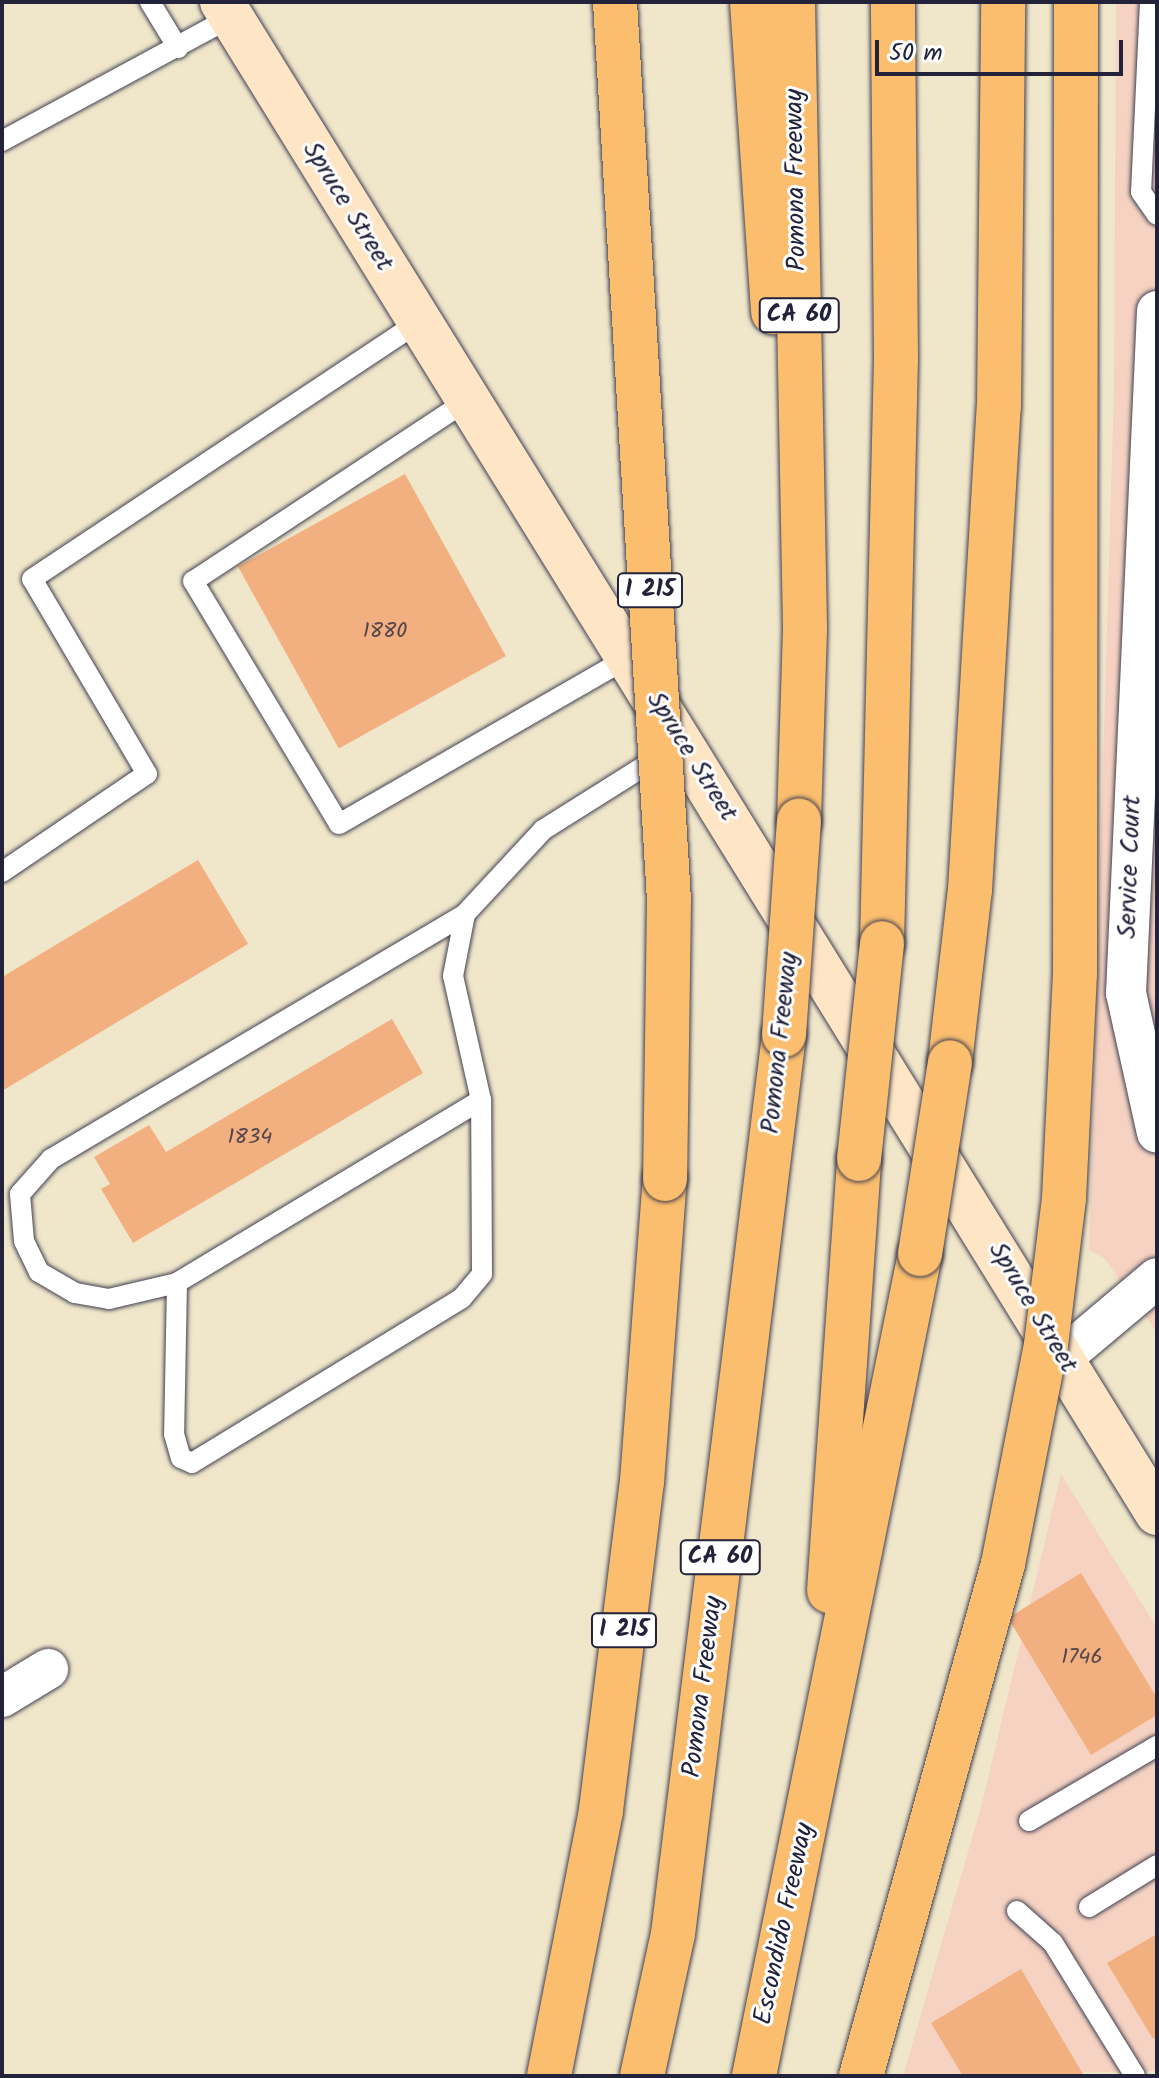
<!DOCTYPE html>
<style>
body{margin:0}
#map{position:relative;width:1159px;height:2078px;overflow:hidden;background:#f0e7cb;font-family:Kalam,sans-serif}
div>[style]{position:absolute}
.built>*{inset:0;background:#f5d2c2}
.building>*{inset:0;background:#f2b081;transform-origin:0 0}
.roads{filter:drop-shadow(0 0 2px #414051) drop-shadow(0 0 2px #414051)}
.service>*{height:20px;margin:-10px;padding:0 10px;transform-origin:10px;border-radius:10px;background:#fff}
.minor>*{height:40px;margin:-20px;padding:0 20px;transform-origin:20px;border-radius:20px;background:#fff}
.secondary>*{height:44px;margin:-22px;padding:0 22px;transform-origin:22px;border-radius:22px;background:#fde5c5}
.motorway>*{height:44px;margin:-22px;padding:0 22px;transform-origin:22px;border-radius:22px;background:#fbbe6e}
.bridges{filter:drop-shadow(0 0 2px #414051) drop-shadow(0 0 2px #414051)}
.motorway-bridge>*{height:44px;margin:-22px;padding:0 22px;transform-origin:22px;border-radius:22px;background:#fbbe6e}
span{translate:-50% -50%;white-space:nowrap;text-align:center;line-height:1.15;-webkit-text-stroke:6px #fff;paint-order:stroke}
.number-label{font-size:22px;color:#56464c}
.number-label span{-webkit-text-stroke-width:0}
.shield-label span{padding:2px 6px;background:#fff;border:2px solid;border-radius:6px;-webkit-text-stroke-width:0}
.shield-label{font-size:24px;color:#22223b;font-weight:700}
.street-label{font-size:26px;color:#22223b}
.frame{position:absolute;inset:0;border:4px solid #22223b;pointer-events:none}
.scale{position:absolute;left:875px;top:40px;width:248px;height:36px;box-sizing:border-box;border:4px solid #22223b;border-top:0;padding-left:10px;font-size:24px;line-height:28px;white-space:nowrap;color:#22223b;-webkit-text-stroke:6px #fff;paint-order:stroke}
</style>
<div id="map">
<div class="built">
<div style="clip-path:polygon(1116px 2px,1157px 2px,1157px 1333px,1104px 1258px,1089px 1250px,1114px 388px)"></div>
<div style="clip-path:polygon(1061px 1474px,1157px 1628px,1157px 2071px,903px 2076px,981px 1807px)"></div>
</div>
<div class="building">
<div style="left:405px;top:474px;width:208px;height:191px;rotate:61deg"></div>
<div style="clip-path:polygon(198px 860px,248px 944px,2px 1091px,2px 977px)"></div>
<div style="clip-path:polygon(392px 1019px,423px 1073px,133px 1243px,101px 1189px,110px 1184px,94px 1157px,149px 1125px,166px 1152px)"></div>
<div style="clip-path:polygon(1081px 1573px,1157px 1698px,1157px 1715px,1091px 1755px,1008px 1618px)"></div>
<div style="clip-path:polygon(1157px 1934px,1157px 2037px,1153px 2039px,1107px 1963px)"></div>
<div style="clip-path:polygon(1021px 1969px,1084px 2076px,963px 2076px,931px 2023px)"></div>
</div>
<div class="roads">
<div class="service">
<div style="left:150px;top:2px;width:54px;rotate:58.7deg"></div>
<div style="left:1150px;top:2px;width:190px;rotate:92.7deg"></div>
<div style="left:1141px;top:192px;width:28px;rotate:55deg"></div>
<div style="left:2px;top:141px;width:260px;rotate:-28.4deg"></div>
<div style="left:468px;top:400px;width:329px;rotate:146.6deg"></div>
<div style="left:193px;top:581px;width:283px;rotate:59deg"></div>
<div style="left:339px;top:824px;width:333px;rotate:-29.9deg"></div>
<div style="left:2px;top:872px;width:175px;rotate:-34.1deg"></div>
<div style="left:147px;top:774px;width:226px;rotate:-120.5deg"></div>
<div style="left:32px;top:579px;width:465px;rotate:-33.6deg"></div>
<div style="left:481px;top:1100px;width:355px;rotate:149deg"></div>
<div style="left:177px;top:1283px;width:151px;rotate:91.1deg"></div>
<div style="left:174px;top:1434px;width:25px;rotate:74deg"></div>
<div style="left:181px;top:1458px;width:12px;rotate:24deg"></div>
<div style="left:192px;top:1463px;width:316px;rotate:-31.4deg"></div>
<div style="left:462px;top:1298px;width:31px;rotate:-50deg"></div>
<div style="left:482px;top:1274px;width:174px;rotate:-90.3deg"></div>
<div style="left:481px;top:1100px;width:127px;rotate:-102.7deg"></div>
<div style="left:453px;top:976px;width:63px;rotate:-79deg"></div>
<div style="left:465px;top:914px;width:115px;rotate:-47.1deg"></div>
<div style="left:543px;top:830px;width:141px;rotate:-32.2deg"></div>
<div style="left:177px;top:1283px;width:70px;rotate:166.8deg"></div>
<div style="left:109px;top:1299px;width:35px;rotate:-170deg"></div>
<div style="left:75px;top:1293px;width:42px;rotate:-149.7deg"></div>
<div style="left:39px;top:1272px;width:34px;rotate:-116deg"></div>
<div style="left:24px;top:1241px;width:47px;rotate:-94.9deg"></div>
<div style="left:20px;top:1194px;width:47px;rotate:-48.5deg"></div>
<div style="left:51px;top:1159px;width:481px;rotate:-30.6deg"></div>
<div style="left:1029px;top:1821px;width:148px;rotate:-30.4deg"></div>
<div style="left:1089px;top:1907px;width:80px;rotate:-31.7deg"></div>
<div style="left:1017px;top:1911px;width:48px;rotate:41.6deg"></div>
<div style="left:1053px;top:1943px;width:156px;rotate:58.3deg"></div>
</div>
<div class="minor">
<div style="left:1157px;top:311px;width:683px;rotate:92.6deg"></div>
<div style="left:1126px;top:993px;width:143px;rotate:77.5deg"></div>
<div style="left:1062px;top:1358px;width:124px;rotate:-40.1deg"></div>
<div style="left:2px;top:1697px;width:54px;rotate:-31.3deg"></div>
</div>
<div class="secondary">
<div style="left:222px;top:2px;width:1777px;rotate:58.25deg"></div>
</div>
<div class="motorway">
<div style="left:752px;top:2px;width:311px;rotate:86.1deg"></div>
<div style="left:793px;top:2px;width:627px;rotate:88.9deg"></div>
<div style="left:805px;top:629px;width:192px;rotate:91.8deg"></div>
<div style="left:882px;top:943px;width:585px;rotate:-88.63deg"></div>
<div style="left:896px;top:358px;width:356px;rotate:-90.5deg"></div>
<div style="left:950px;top:1062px;width:173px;rotate:-83.4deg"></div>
<div style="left:970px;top:890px;width:485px;rotate:-86.6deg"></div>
<div style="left:999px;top:406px;width:404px;rotate:-89.4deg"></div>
<div style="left:829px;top:1591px;width:433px;rotate:-86deg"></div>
<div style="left:549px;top:2076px;width:271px;rotate:-78.9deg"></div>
<div style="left:601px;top:1810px;width:331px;rotate:-82.9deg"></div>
<div style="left:642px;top:1482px;width:304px;rotate:-85.7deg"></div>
<div style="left:642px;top:2076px;width:145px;rotate:-77.7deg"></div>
<div style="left:673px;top:1934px;width:906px;rotate:-82.96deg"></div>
<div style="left:754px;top:2076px;width:839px;rotate:-78.58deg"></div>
</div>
</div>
<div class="bridges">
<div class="motorway-bridge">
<div style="left:615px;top:2px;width:900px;rotate:86.56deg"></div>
<div style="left:669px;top:900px;width:279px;rotate:90.8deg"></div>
<div style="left:784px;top:1035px;width:215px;rotate:-86deg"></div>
<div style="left:859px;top:1159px;width:217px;rotate:-83.9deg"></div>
<div style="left:920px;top:1254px;width:194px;rotate:-81.1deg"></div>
<div style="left:861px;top:2076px;width:531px;rotate:-74.5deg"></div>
<div style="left:1003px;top:1564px;width:223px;rotate:-78.9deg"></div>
<div style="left:1046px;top:1345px;width:148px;rotate:-83deg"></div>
<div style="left:1064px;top:1198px;width:225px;rotate:-87.2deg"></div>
<div style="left:1075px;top:973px;width:971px;rotate:-89.94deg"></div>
</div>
</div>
<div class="number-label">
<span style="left:385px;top:632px">1880</span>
<span style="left:250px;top:1138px">1834</span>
<span style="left:1082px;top:1658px">1746</span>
</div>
<div class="shield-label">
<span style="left:799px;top:315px">CA 60</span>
<span style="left:650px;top:590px">I 215</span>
<span style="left:720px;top:1557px">CA 60</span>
<span style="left:624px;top:1630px">I 215</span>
</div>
<div class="street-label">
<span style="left:797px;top:180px;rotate:-91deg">Pomona Freeway</span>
<span style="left:347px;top:207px;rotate:58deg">Spruce Street</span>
<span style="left:691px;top:757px;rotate:58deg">Spruce Street</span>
<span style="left:1131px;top:867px;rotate:-88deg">Service Court</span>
<span style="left:781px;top:1043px;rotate:-84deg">Pomona Freeway</span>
<span style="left:1032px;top:1308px;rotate:59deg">Spruce Street</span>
<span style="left:704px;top:1687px;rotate:-83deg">Pomona Freeway</span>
<span style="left:785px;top:1924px;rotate:-78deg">Escondido Freeway</span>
</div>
<div class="frame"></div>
<div class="scale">50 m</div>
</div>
